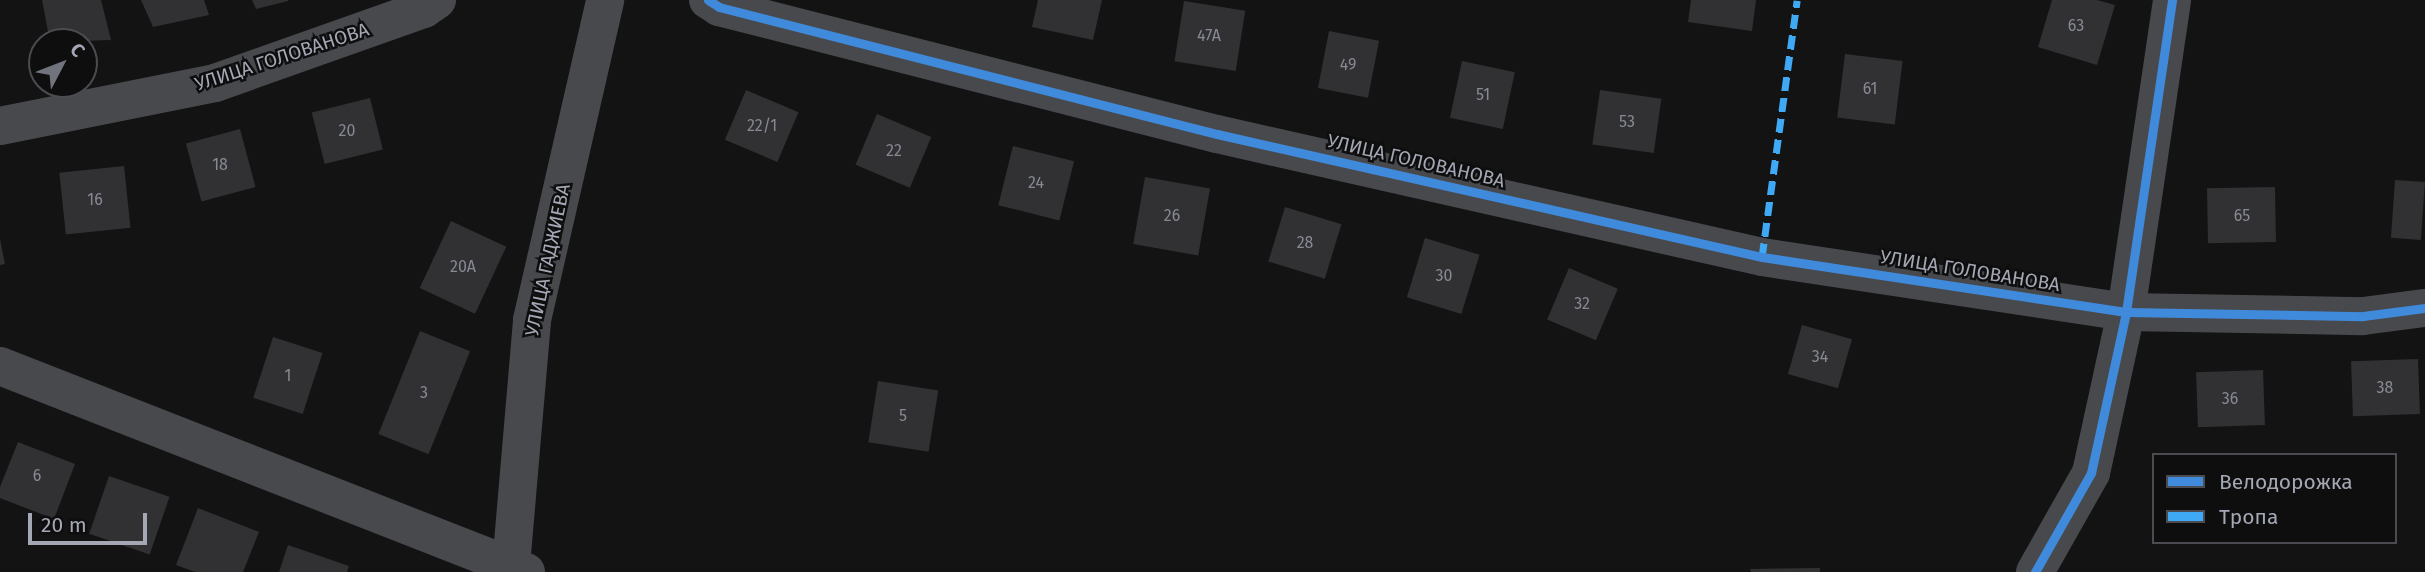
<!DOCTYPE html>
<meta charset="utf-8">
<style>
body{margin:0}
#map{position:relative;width:2425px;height:572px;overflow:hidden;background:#131314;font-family:"Fira Sans",sans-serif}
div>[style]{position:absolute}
.building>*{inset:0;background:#313133;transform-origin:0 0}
.minor>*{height:38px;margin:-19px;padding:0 19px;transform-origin:19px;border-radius:19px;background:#48494c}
.quiet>*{height:7px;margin-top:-3.5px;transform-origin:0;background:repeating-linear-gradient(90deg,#3fa9f5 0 14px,transparent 0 21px)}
.cycleway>*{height:9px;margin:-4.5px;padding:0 4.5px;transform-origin:4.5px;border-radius:4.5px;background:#408adc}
span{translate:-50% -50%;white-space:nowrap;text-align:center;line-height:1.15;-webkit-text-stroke:5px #0e0e0f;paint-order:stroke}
.number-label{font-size:16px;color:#878a94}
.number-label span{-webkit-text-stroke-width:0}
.street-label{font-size:19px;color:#a4a8b5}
.legend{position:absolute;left:2152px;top:453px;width:245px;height:91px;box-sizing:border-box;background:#0e0e0f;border:2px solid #4a4c51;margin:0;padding:9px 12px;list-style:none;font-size:21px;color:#a4a8b5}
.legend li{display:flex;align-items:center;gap:14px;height:35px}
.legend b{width:35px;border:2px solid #4a4c51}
.north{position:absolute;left:28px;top:28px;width:70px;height:70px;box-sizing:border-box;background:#0e0e0f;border:2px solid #4a4c51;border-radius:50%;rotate:48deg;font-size:19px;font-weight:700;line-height:28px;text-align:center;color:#a4a8b5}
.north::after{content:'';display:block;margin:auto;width:24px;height:32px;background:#71747d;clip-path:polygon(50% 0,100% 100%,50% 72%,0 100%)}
.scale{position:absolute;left:28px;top:513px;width:119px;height:32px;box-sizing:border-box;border:4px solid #a4a8b5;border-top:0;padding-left:9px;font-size:21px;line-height:24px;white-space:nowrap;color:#a4a8b5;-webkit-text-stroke:5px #0e0e0f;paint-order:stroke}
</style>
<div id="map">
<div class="building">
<div style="clip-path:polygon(42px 0,101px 0,111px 40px,50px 42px)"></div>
<div style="clip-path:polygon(141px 0,204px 0,209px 15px,153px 27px)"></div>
<div style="clip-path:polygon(252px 0,288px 0,288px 1px,256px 9px)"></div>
<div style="clip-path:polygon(1038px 0,1102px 0,1093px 40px,1032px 27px)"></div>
<div style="clip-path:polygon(1691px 0,1756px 0,1752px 31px,1688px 22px)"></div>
<div style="clip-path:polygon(2052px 0,2097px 0,2115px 5px,2097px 65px,2038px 47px)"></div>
<div style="left:1184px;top:1px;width:62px;height:61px;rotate:9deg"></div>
<div style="left:1329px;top:31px;width:51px;height:58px;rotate:11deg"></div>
<div style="left:1845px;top:54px;width:58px;height:64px;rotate:7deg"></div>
<div style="left:1462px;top:61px;width:54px;height:58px;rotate:12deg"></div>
<div style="left:746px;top:90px;width:57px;height:54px;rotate:23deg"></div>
<div style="left:1600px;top:90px;width:62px;height:55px;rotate:8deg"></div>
<div style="left:370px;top:98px;width:53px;height:60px;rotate:76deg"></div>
<div style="left:877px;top:114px;width:59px;height:55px;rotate:23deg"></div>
<div style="left:240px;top:129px;width:60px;height:56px;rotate:75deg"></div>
<div style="left:1013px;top:146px;width:63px;height:61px;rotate:14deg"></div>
<div style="left:124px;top:166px;width:62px;height:65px;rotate:84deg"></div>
<div style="left:1145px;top:177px;width:66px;height:68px;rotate:10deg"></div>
<div style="left:2395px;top:180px;width:30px;height:58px;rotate:4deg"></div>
<div style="left:2275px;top:187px;width:55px;height:68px;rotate:89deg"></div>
<div style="left:1285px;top:207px;width:59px;height:57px;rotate:17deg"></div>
<div style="left:451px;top:221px;width:61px;height:74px;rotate:25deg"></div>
<div style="left:1425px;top:238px;width:57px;height:62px;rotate:17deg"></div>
<div style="clip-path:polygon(0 239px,5px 264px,0 265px)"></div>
<div style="left:1569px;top:268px;width:53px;height:56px;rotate:23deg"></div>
<div style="left:1802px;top:325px;width:52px;height:51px;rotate:16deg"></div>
<div style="left:420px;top:331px;width:54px;height:111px;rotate:22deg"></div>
<div style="left:273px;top:337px;width:52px;height:64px;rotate:18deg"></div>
<div style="left:2418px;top:359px;width:55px;height:67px;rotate:88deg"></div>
<div style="left:2263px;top:370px;width:55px;height:67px;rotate:88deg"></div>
<div style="left:878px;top:381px;width:61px;height:62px;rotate:9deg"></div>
<div style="clip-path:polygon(18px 442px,75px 464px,54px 519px,0 498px,0 487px)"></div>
<div style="left:109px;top:476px;width:64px;height:61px;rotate:19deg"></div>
<div style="clip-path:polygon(198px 508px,259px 532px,243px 572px,195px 572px,176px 565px)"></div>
<div style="clip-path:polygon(288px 545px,349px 566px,347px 572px,279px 572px)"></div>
<div style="clip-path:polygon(1820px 568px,1820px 572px,1751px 572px,1750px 569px)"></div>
</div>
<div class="minor">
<div style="left:708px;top:0;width:13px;rotate:32deg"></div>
<div style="left:719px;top:7px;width:514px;rotate:14.31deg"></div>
<div style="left:1217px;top:134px;width:559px;rotate:12.72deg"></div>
<div style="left:1762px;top:257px;width:368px;rotate:8.6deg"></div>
<div style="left:2126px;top:312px;width:237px;rotate:1deg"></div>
<div style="left:2363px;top:316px;width:63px;rotate:-7.4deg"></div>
<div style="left:0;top:126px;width:219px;rotate:-11.3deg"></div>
<div style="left:215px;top:83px;width:222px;rotate:-19.5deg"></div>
<div style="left:424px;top:9px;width:16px;rotate:-35deg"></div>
<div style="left:0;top:366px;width:565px;rotate:21.39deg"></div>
<div style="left:511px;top:566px;width:247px;rotate:-85.1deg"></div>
<div style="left:532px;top:320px;width:328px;rotate:-77.1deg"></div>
<div style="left:2035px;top:572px;width:114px;rotate:-60.5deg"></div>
<div style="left:2091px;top:473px;width:165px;rotate:-77.7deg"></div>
<div style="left:2126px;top:312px;width:315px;rotate:-81.6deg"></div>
</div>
<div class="quiet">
<div style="left:1762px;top:257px;width:259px;rotate:-82.2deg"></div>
</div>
<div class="cycleway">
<div style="left:708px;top:0;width:13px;rotate:32deg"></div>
<div style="left:719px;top:7px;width:514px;rotate:14.31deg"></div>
<div style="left:1217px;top:134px;width:559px;rotate:12.72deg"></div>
<div style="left:1762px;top:257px;width:368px;rotate:8.6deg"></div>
<div style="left:2126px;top:312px;width:237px;rotate:1deg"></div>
<div style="left:2363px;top:316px;width:63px;rotate:-7.4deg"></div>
<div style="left:2035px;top:572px;width:114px;rotate:-60.5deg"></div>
<div style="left:2091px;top:473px;width:165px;rotate:-77.7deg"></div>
<div style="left:2126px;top:312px;width:315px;rotate:-81.6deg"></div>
</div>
<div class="number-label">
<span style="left:2076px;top:26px">63</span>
<span style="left:1209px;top:36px">47А</span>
<span style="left:1348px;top:65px">49</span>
<span style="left:1870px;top:89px">61</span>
<span style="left:1483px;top:95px">51</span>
<span style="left:1627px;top:122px">53</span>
<span style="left:762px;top:126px">22/1</span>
<span style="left:347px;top:131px">20</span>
<span style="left:894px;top:151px">22</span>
<span style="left:220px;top:165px">18</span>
<span style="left:1036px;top:183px">24</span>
<span style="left:95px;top:200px">16</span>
<span style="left:1172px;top:216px">26</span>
<span style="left:2242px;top:216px">65</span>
<span style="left:1305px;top:243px">28</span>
<span style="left:463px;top:267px">20А</span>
<span style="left:1444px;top:276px">30</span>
<span style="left:1582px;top:304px">32</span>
<span style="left:1820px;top:357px">34</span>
<span style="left:288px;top:376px">1</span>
<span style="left:2385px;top:388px">38</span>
<span style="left:424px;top:393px">3</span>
<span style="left:2230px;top:399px">36</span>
<span style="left:903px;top:416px">5</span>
<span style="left:37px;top:476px">6</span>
</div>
<div class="street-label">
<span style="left:282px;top:57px;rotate:-18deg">УЛИЦА ГОЛОВАНОВА</span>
<span style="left:1416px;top:161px;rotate:13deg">УЛИЦА ГОЛОВАНОВА</span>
<span style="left:548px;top:260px;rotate:-78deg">УЛИЦА ГАДЖИЕВА</span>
<span style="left:1970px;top:271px;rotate:9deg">УЛИЦА ГОЛОВАНОВА</span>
</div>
<ul class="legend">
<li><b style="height:9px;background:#408adc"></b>Велодорожка</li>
<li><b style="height:9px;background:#3fa9f5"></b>Тропа</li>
</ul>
<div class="north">С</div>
<div class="scale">20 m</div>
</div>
